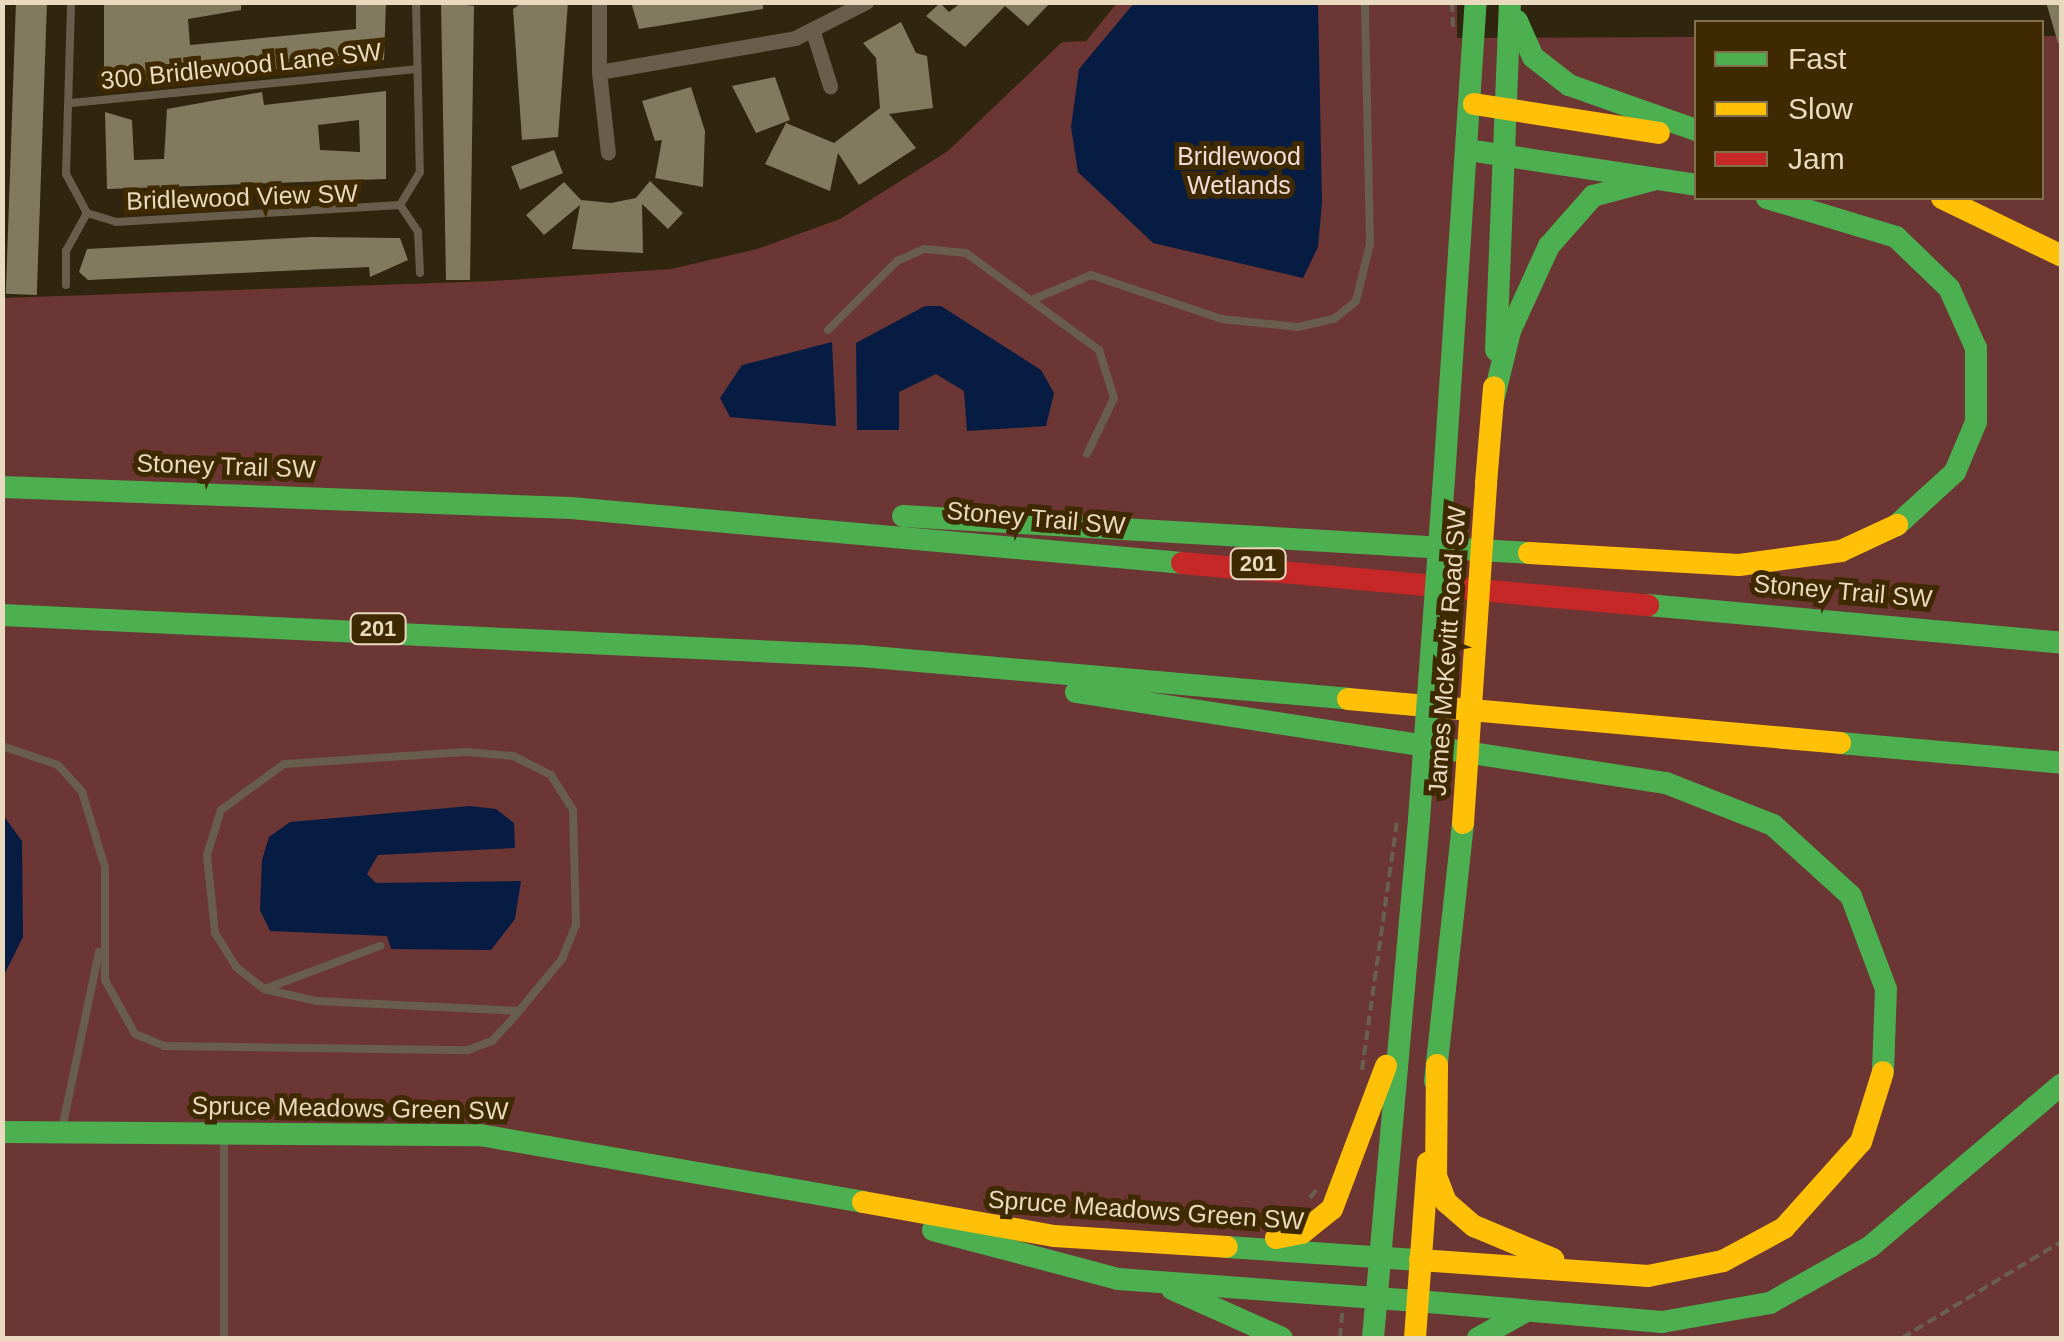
<!DOCTYPE html>
<style>
body{margin:0}
#map{position:relative;width:2064px;height:1341px;overflow:hidden;background:#30250e;font-family:Arial,sans-serif}
div>[style]{position:absolute}
.green>*{inset:0;background:#6b3634}
.water>*{inset:0;background:#061c43}
.building>*{inset:0;background:#827a5e;transform-origin:0 0}
.path>*{height:4px;margin-top:-2px;transform-origin:0;background:repeating-linear-gradient(90deg,#69604f 0 10px,transparent 0 15px)}
.lane>*{height:8px;margin:-4px;padding:0 4px;transform-origin:4px;border-radius:4px;background:#685e4b}
.street>*{height:15px;margin:-7.5px;padding:0 7.5px;transform-origin:7.5px;border-radius:7.5px;background:#685e4b}
.fast>*{height:22px;margin:-11px;padding:0 11px;transform-origin:11px;border-radius:11px;background:#4caf50}
.slow>*{height:22px;margin:-11px;padding:0 11px;transform-origin:11px;border-radius:11px;background:#ffc107}
.jam>*{height:22px;margin:-11px;padding:0 11px;transform-origin:11px;border-radius:11px;background:#c62828}
.fast-bridge>*{height:22px;margin:-11px;padding:0 11px;transform-origin:11px;border-radius:11px;background:#4caf50}
.slow-bridge>*{height:22px;margin:-11px;padding:0 11px;transform-origin:11px;border-radius:11px;background:#ffc107}
span{translate:-50% -50%;white-space:nowrap;text-align:center;line-height:1.15;-webkit-text-stroke:10px #3e2900;paint-order:stroke}
.shield-label span{padding:2px 8px;background:#3e2900;border:2px solid;border-radius:8px;-webkit-text-stroke-width:0}
.shield-label{font-size:22px;color:#e9d9bf;font-weight:700}
.street-label{font-size:25px;color:#e9d9bf}
.park-label{font-size:25px;color:#f4dbda}
.frame{position:absolute;inset:0;border:5px solid #e9d9bf;pointer-events:none}
.legend{position:absolute;left:1694px;top:20px;width:350px;height:180px;box-sizing:border-box;background:#3e2900;border:2px solid #826f4c;margin:0;padding:12px 18px;list-style:none;font-size:30px;color:#e9d9bf}
.legend li{display:flex;align-items:center;gap:20px;height:50px}
.legend b{width:50px;border:2px solid #826f4c}
</style>
<div id="map">
<div class="green">
<div style="clip-path:polygon(1117px 3px,1457px 3px,1457px 38px,1696px 37px,1696px 198px,2042px 198px,2042px 36px,2061px 36px,2061px 1338px,3px 1338px,2px 298px,493px 281px,671px 269px,757px 249px,840px 219px,948px 151px,1062px 42px,1086px 41px)"></div>
</div>
<div class="water">
<div style="clip-path:polygon(1135px 2px,1318px 3px,1322px 202px,1318px 247px,1303px 278px,1153px 243px,1078px 172px,1071px 127px,1079px 69px)"></div>
<div style="clip-path:polygon(925px 306px,941px 306px,1041px 370px,1054px 393px,1046px 426px,967px 431px,964px 391px,936px 374px,899px 392px,899px 430px,857px 430px,856px 343px)"></div>
<div style="clip-path:polygon(832px 342px,836px 426px,730px 417px,720px 398px,742px 365px)"></div>
<div style="clip-path:polygon(470px 806px,496px 809px,514px 823px,515px 848px,378px 855px,367px 874px,376px 883px,521px 881px,515px 919px,491px 950px,391px 949px,387px 936px,270px 931px,260px 910px,262px 860px,269px 837px,290px 822px)"></div>
<div style="clip-path:polygon(3px 815px,22px 841px,23px 937px,3px 977px)"></div>
</div>
<div class="building">
<div style="left:16px;top:2px;width:31px;height:292px;rotate:2deg"></div>
<div style="clip-path:polygon(104px 2px,241px 2px,241px 10px,188px 19px,190px 45px,356px 29px,356px 2px,386px 2px,384px 60px,104px 84px)"></div>
<div style="clip-path:polygon(441px 2px,474px 6px,470px 280px,446px 280px)"></div>
<div style="clip-path:polygon(523px 2px,568px 2px,558px 137px,522px 140px,513px 9px)"></div>
<div style="clip-path:polygon(631px 2px,763px 2px,763px 9px,639px 29px)"></div>
<div style="clip-path:polygon(962px 2px,1051px 2px,1028px 26px,1005px 6px,965px 47px,926px 16px,940px 3px,949px 12px)"></div>
<div style="clip-path:polygon(2046px 2px,2062px 2px,2062px 42px,2058px 43px)"></div>
<div style="clip-path:polygon(901px 22px,916px 53px,927px 56px,933px 108px,889px 114px,916px 148px,859px 185px,838px 153px,830px 191px,765px 164px,786px 123px,834px 143px,880px 108px,876px 58px,863px 43px)"></div>
<div style="clip-path:polygon(775px 77px,790px 120px,756px 133px,732px 86px)"></div>
<div style="clip-path:polygon(691px 87px,705px 131px,703px 187px,655px 178px,662px 140px,655px 141px,642px 101px)"></div>
<div style="clip-path:polygon(evenodd,386px 91px,386px 179px,107px 189px,105px 112px,132px 120px,134px 160px,164px 159px,167px 109px,262px 92px,264px 105px,386px 91px,359px 120px,360px 152px,320px 150px,318px 125px,359px 120px)"></div>
<div style="left:554px;top:150px;width:25px;height:46px;rotate:69deg"></div>
<div style="clip-path:polygon(650px 181px,683px 213px,668px 229px,642px 204px,643px 253px,572px 249px,580px 205px,544px 235px,526px 215px,564px 182px,581px 200px,611px 203px,636px 198px)"></div>
<div style="clip-path:polygon(311px 237px,400px 238px,408px 260px,370px 277px,369px 267px,88px 280px,79px 272px,87px 249px)"></div>
</div>
<div class="path">
<div style="left:1452px;top:2px;width:26px;rotate:88deg"></div>
<div style="left:1362px;top:1070px;width:250px;rotate:-82deg"></div>
<div style="left:1310px;top:1198px;width:15px;rotate:-53deg"></div>
<div style="left:1340px;top:1338px;width:25px;rotate:-85deg"></div>
<div style="left:1902px;top:1338px;width:187px;rotate:-31.2deg"></div>
</div>
<div class="lane">
<div style="left:416px;top:2px;width:170px;rotate:88.7deg"></div>
<div style="left:420px;top:172px;width:39px;rotate:121deg"></div>
<div style="left:400px;top:205px;width:32px;rotate:56deg"></div>
<div style="left:418px;top:232px;width:41px;rotate:87.2deg"></div>
<div style="left:71px;top:103px;width:347px;rotate:-5.6deg"></div>
<div style="left:87px;top:213px;width:30px;rotate:17deg"></div>
<div style="left:116px;top:222px;width:285px;rotate:-3.4deg"></div>
<div style="left:66px;top:285px;width:34px;rotate:-90deg"></div>
<div style="left:66px;top:251px;width:43px;rotate:-61.1deg"></div>
<div style="left:87px;top:213px;width:44px;rotate:-118.3deg"></div>
<div style="left:66px;top:174px;width:172px;rotate:-88.3deg"></div>
<div style="left:1034px;top:299px;width:62px;rotate:-22.8deg"></div>
<div style="left:1091px;top:275px;width:138px;rotate:18.6deg"></div>
<div style="left:1222px;top:319px;width:76px;rotate:6deg"></div>
<div style="left:1298px;top:327px;width:37px;rotate:-13deg"></div>
<div style="left:1334px;top:319px;width:28px;rotate:-39deg"></div>
<div style="left:1356px;top:301px;width:59px;rotate:-76.2deg"></div>
<div style="left:1370px;top:244px;width:242px;rotate:-91.2deg"></div>
<div style="left:828px;top:330px;width:98px;rotate:-45deg"></div>
<div style="left:897px;top:261px;width:30px;rotate:-24deg"></div>
<div style="left:924px;top:249px;width:42px;rotate:5.4deg"></div>
<div style="left:966px;top:253px;width:165px;rotate:36.1deg"></div>
<div style="left:1099px;top:350px;width:50px;rotate:72.6deg"></div>
<div style="left:1114px;top:398px;width:62px;rotate:115.7deg"></div>
<div style="left:2px;top:746px;width:59px;rotate:18.7deg"></div>
<div style="left:58px;top:765px;width:36px;rotate:48deg"></div>
<div style="left:82px;top:792px;width:78px;rotate:73deg"></div>
<div style="left:105px;top:867px;width:113px;rotate:90deg"></div>
<div style="left:105px;top:980px;width:62px;rotate:60.9deg"></div>
<div style="left:135px;top:1034px;width:31px;rotate:22deg"></div>
<div style="left:164px;top:1046px;width:304px;rotate:0.8deg"></div>
<div style="left:468px;top:1050px;width:26px;rotate:-21deg"></div>
<div style="left:492px;top:1041px;width:26px;rotate:-47deg"></div>
<div style="left:510px;top:1022px;width:82px;rotate:-50.5deg"></div>
<div style="left:562px;top:959px;width:38px;rotate:-68deg"></div>
<div style="left:576px;top:924px;width:114px;rotate:-91.5deg"></div>
<div style="left:573px;top:810px;width:41px;rotate:-122.2deg"></div>
<div style="left:551px;top:775px;width:42px;rotate:-153.4deg"></div>
<div style="left:513px;top:756px;width:48px;rotate:-175.2deg"></div>
<div style="left:465px;top:752px;width:181px;rotate:176.2deg"></div>
<div style="left:284px;top:764px;width:78px;rotate:143.9deg"></div>
<div style="left:221px;top:810px;width:47px;rotate:107.3deg"></div>
<div style="left:207px;top:855px;width:78px;rotate:84.1deg"></div>
<div style="left:215px;top:933px;width:40px;rotate:58deg"></div>
<div style="left:236px;top:967px;width:36px;rotate:38deg"></div>
<div style="left:264px;top:989px;width:53px;rotate:13deg"></div>
<div style="left:316px;top:1001px;width:203px;rotate:2.8deg"></div>
<div style="left:267px;top:988px;width:121px;rotate:-20.4deg"></div>
<div style="left:62px;top:1129px;width:181px;rotate:-78.2deg"></div>
<div style="left:224px;top:1138px;width:200px;rotate:90deg"></div>
</div>
<div class="street">
<div style="left:599px;top:2px;width:70px;rotate:90deg"></div>
<div style="left:599px;top:72px;width:199px;rotate:-9.8deg"></div>
<div style="left:795px;top:38px;width:80px;rotate:-26.9deg"></div>
<div style="left:813px;top:32px;width:57px;rotate:72.5deg"></div>
<div style="left:599px;top:72px;width:81px;rotate:83.7deg"></div>
</div>
<div class="fast">
<div style="left:1517px;top:21px;width:39px;rotate:66deg"></div>
<div style="left:1533px;top:57px;width:46px;rotate:37.9deg"></div>
<div style="left:1569px;top:85px;width:135px;rotate:19.5deg"></div>
<div style="left:1468px;top:150px;width:231px;rotate:8.7deg"></div>
<div style="left:1767px;top:198px;width:135px;rotate:16.8deg"></div>
<div style="left:1896px;top:237px;width:74px;rotate:43.9deg"></div>
<div style="left:1949px;top:288px;width:66px;rotate:65.8deg"></div>
<div style="left:1976px;top:348px;width:74px;rotate:90deg"></div>
<div style="left:1976px;top:422px;width:54px;rotate:112.8deg"></div>
<div style="left:1955px;top:472px;width:79px;rotate:137.6deg"></div>
<div style="left:1496px;top:350px;width:348px;rotate:-87.7deg"></div>
<div style="left:1493px;top:401px;width:72px;rotate:-76.3deg"></div>
<div style="left:1510px;top:331px;width:94px;rotate:-65.4deg"></div>
<div style="left:1549px;top:246px;width:67px;rotate:-48.7deg"></div>
<div style="left:1593px;top:196px;width:65px;rotate:-15.1deg"></div>
<div style="left:1444px;top:479px;width:478px;rotate:-86.2deg"></div>
<div style="left:2px;top:487px;width:569px;rotate:2.11deg"></div>
<div style="left:571px;top:508px;width:613px;rotate:5.14deg"></div>
<div style="left:903px;top:516px;width:627px;rotate:3.38deg"></div>
<div style="left:1648px;top:605px;width:416px;rotate:5.2deg"></div>
<div style="left:2px;top:615px;width:860px;rotate:2.73deg"></div>
<div style="left:861px;top:656px;width:489px;rotate:5deg"></div>
<div style="left:1076px;top:692px;width:597px;rotate:8.77deg"></div>
<div style="left:1666px;top:783px;width:115px;rotate:21.4deg"></div>
<div style="left:1773px;top:825px;width:105px;rotate:42.3deg"></div>
<div style="left:1851px;top:896px;width:99px;rotate:69.4deg"></div>
<div style="left:1886px;top:989px;width:83px;rotate:92.1deg"></div>
<div style="left:1840px;top:743px;width:223px;rotate:5.1deg"></div>
<div style="left:1435px;top:1081px;width:260px;rotate:-83.8deg"></div>
<div style="left:2px;top:1132px;width:478px;rotate:0.4deg"></div>
<div style="left:480px;top:1135px;width:389px;rotate:9.9deg"></div>
<div style="left:933px;top:1230px;width:191px;rotate:14.8deg"></div>
<div style="left:1118px;top:1279px;width:300px;rotate:4.2deg"></div>
<div style="left:1227px;top:1247px;width:193px;rotate:3.9deg"></div>
<div style="left:1172px;top:1289px;width:120px;rotate:24deg"></div>
<div style="left:1417px;top:1301px;width:246px;rotate:4.9deg"></div>
<div style="left:1662px;top:1322px;width:110px;rotate:-10deg"></div>
<div style="left:1770px;top:1303px;width:116px;rotate:-29.4deg"></div>
<div style="left:1871px;top:1246px;width:250px;rotate:-40.3deg"></div>
<div style="left:1373px;top:1338px;width:521px;rotate:-84.93deg"></div>
<div style="left:1478px;top:1338px;width:51px;rotate:-29.1deg"></div>
</div>
<div class="slow">
<div style="left:1474px;top:104px;width:187px;rotate:8.9deg"></div>
<div style="left:1942px;top:198px;width:133px;rotate:25.8deg"></div>
<div style="left:1486px;top:483px;width:96px;rotate:-85.2deg"></div>
<div style="left:1529px;top:553px;width:210px;rotate:3.3deg"></div>
<div style="left:1739px;top:565px;width:103px;rotate:-7.8deg"></div>
<div style="left:1841px;top:551px;width:62px;rotate:-24.9deg"></div>
<div style="left:1348px;top:699px;width:494px;rotate:5.1deg"></div>
<div style="left:1437px;top:1065px;width:111px;rotate:90.5deg"></div>
<div style="left:1436px;top:1176px;width:28px;rotate:69deg"></div>
<div style="left:1446px;top:1202px;width:37px;rotate:41deg"></div>
<div style="left:1474px;top:1226px;width:86px;rotate:22.7deg"></div>
<div style="left:863px;top:1202px;width:194px;rotate:10.1deg"></div>
<div style="left:1054px;top:1236px;width:173px;rotate:3.6deg"></div>
<div style="left:1276px;top:1238px;width:26px;rotate:-11deg"></div>
<div style="left:1302px;top:1233px;width:38px;rotate:-39deg"></div>
<div style="left:1332px;top:1209px;width:153px;rotate:-69.3deg"></div>
<div style="left:1420px;top:1260px;width:229px;rotate:4deg"></div>
<div style="left:1648px;top:1276px;width:76px;rotate:-11.3deg"></div>
<div style="left:1723px;top:1261px;width:69px;rotate:-28.4deg"></div>
<div style="left:1784px;top:1228px;width:115px;rotate:-48.2deg"></div>
<div style="left:1861px;top:1142px;width:73px;rotate:-72.6deg"></div>
<div style="left:1415px;top:1338px;width:176px;rotate:-85.8deg"></div>
</div>
<div class="jam">
<div style="left:1182px;top:563px;width:468px;rotate:5.2deg"></div>
</div>
<div class="fast-bridge">
<div style="left:1419px;top:819px;width:341px;rotate:-85.8deg"></div>
</div>
<div class="slow-bridge">
<div style="left:1463px;top:823px;width:341px;rotate:-86.1deg"></div>
</div>
<div class="shield-label">
<span style="left:1258px;top:564px">201</span>
<span style="left:378px;top:629px">201</span>
</div>
<div class="street-label">
<span style="left:241px;top:66px;rotate:-6deg">300 Bridlewood Lane SW</span>
<span style="left:242px;top:197px;rotate:-2deg">Bridlewood View SW</span>
<span style="left:226px;top:466px;rotate:2deg">Stoney Trail SW</span>
<span style="left:1036px;top:518px;rotate:5deg">Stoney Trail SW</span>
<span style="left:1843px;top:591px;rotate:5deg">Stoney Trail SW</span>
<span style="left:1447px;top:651px;rotate:-86deg">James McKevitt Road SW</span>
<span style="left:350px;top:1108px;rotate:1deg">Spruce Meadows Green SW</span>
<span style="left:1146px;top:1210px;rotate:4deg">Spruce Meadows Green SW</span>
</div>
<div class="park-label">
<span style="left:1239px;top:171px">Bridlewood<br>Wetlands</span>
</div>
<div class="frame"></div>
<ul class="legend">
<li><b style="height:12px;background:#4caf50"></b>Fast</li>
<li><b style="height:12px;background:#ffc107"></b>Slow</li>
<li><b style="height:12px;background:#c62828"></b>Jam</li>
</ul>
</div>
